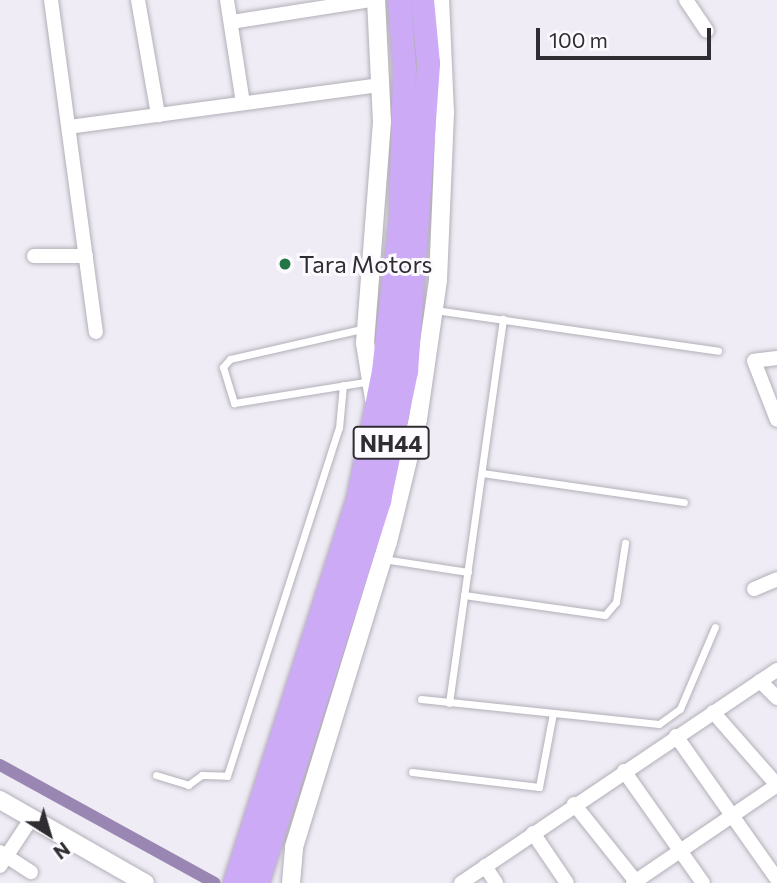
<!DOCTYPE html>
<style>
body{margin:0}
#map{position:relative;width:777px;height:883px;overflow:hidden;background:#efecf5;font-family:Commissioner,sans-serif}
div>[style]{position:absolute}
.canal>*{height:12px;margin:-6px;padding:0 6px;transform-origin:6px;border-radius:6px;background:#9986b2}
.roads{filter:drop-shadow(0 0 2px #b3afb8) drop-shadow(0 0 2px #b3afb8)}
.service>*{height:7px;margin:-3.5px;padding:0 3.5px;transform-origin:3.5px;border-radius:3.5px;background:#fff}
.minor>*{height:14px;margin:-7px;padding:0 7px;transform-origin:7px;border-radius:7px;background:#fff}
.tertiary>*{height:18px;margin:-9px;padding:0 9px;transform-origin:9px;border-radius:9px;background:#fff}
.trunk>*{height:23px;margin:-11.5px;padding:0 11.5px;transform-origin:11.5px;border-radius:11.5px;background:#ccaaf6}
.dots>*{width:19px;height:19px;translate:-50% -50%;box-sizing:border-box;border:4px solid #fcfafe;border-radius:50%}
span{translate:-50% -50%;white-space:nowrap;text-align:center;line-height:1.15;-webkit-text-stroke:6px #fcfafe;paint-order:stroke}
.shield-label span{padding:2px 5px;background:#fcfafe;border:2px solid;border-radius:5px;-webkit-text-stroke-width:0}
.shield-label{font-size:23px;color:#2f2d31;font-weight:700}
.poi-label{font-size:24px;color:#2f2d31}
.left{translate:0 -50%;text-align:left}
.north{position:absolute;left:14px;top:799px;width:70px;height:70px;-webkit-text-stroke:5px #fcfafe;paint-order:stroke;rotate:143deg;font-size:19px;font-weight:700;line-height:28px;text-align:center;color:#2f2d31}
.north::after{content:'';display:block;margin:auto;width:24px;height:32px;background:#2f2d31;clip-path:polygon(50% 0,100% 100%,50% 72%,0 100%)}
.scale{position:absolute;left:536px;top:28px;width:175px;height:32px;box-sizing:border-box;border:4px solid #2f2d31;border-top:0;padding-left:9px;font-size:21px;line-height:24px;white-space:nowrap;color:#2f2d31;-webkit-text-stroke:5px #fcfafe;paint-order:stroke}
</style>
<div id="map">
<div class="canal">
<div style="left:0;top:765px;width:245px;rotate:28.8deg"></div>
</div>
<div class="roads">
<div class="service">
<div style="left:435px;top:310px;width:286px;rotate:8.2deg"></div>
<div style="left:366px;top:328px;width:139px;rotate:167.2deg"></div>
<div style="left:230px;top:359px;width:11px;rotate:131deg"></div>
<div style="left:223px;top:367px;width:38px;rotate:73deg"></div>
<div style="left:234px;top:403px;width:139px;rotate:-9.1deg"></div>
<div style="left:482px;top:473px;width:204px;rotate:8.2deg"></div>
<div style="left:383px;top:559px;width:86px;rotate:8.7deg"></div>
<div style="left:464px;top:595px;width:142px;rotate:8.1deg"></div>
<div style="left:605px;top:615px;width:17px;rotate:-50deg"></div>
<div style="left:616px;top:602px;width:60px;rotate:-81.3deg"></div>
<div style="left:421px;top:699px;width:239px;rotate:6deg"></div>
<div style="left:659px;top:724px;width:26px;rotate:-36deg"></div>
<div style="left:680px;top:709px;width:89px;rotate:-66.9deg"></div>
<div style="left:449px;top:703px;width:388px;rotate:-82deg"></div>
<div style="left:412px;top:772px;width:128px;rotate:6.7deg"></div>
<div style="left:539px;top:787px;width:75px;rotate:-79.3deg"></div>
<div style="left:156px;top:775px;width:34px;rotate:17deg"></div>
<div style="left:188px;top:785px;width:17px;rotate:-36deg"></div>
<div style="left:202px;top:775px;width:25px;rotate:2deg"></div>
<div style="left:227px;top:776px;width:366px;rotate:-72.2deg"></div>
<div style="left:339px;top:428px;width:43px;rotate:-84.7deg"></div>
</div>
<div class="minor">
<div style="left:51px;top:0;width:335px;rotate:82.3deg"></div>
<div style="left:138px;top:0;width:117px;rotate:80.1deg"></div>
<div style="left:227px;top:0;width:104px;rotate:81.2deg"></div>
<div style="left:686px;top:0;width:37px;rotate:56deg"></div>
<div style="left:231px;top:22px;width:142px;rotate:-8.9deg"></div>
<div style="left:69px;top:127px;width:315px;rotate:-7.7deg"></div>
<div style="left:34px;top:256px;width:52px"></div>
<div style="left:777px;top:358px;width:23px;rotate:173deg"></div>
<div style="left:754px;top:361px;width:63px;rotate:68.7deg"></div>
<div style="left:754px;top:589px;width:25px;rotate:-23deg"></div>
<div style="left:760px;top:681px;width:24px;rotate:45deg"></div>
<div style="left:713px;top:712px;width:97px;rotate:48.8deg"></div>
<div style="left:676px;top:736px;width:175px;rotate:54.8deg"></div>
<div style="left:624px;top:771px;width:137px;rotate:54.8deg"></div>
<div style="left:574px;top:804px;width:101px;rotate:51.4deg"></div>
<div style="left:533px;top:833px;width:60px;rotate:55.8deg"></div>
<div style="left:0;top:852px;width:37px;rotate:33deg"></div>
<div style="left:0;top:866px;width:56px;rotate:-56.6deg"></div>
<div style="left:485px;top:866px;width:20px;rotate:57deg"></div>
<div style="left:461px;top:883px;width:381px;rotate:-34deg"></div>
<div style="left:633px;top:883px;width:174px;rotate:-34.2deg"></div>
</div>
<div class="tertiary">
<div style="left:374px;top:399px;width:57px;rotate:-99.1deg"></div>
<div style="left:365px;top:343px;width:222px;rotate:-85.6deg"></div>
<div style="left:382px;top:122px;width:122px;rotate:-92.8deg"></div>
<div style="left:0;top:800px;width:167px;rotate:29.8deg"></div>
<div style="left:291px;top:883px;width:36px;rotate:-85deg"></div>
<div style="left:294px;top:847px;width:319px;rotate:-72.9deg"></div>
<div style="left:388px;top:542px;width:127px;rotate:-76.3deg"></div>
<div style="left:418px;top:419px;width:140px;rotate:-81.8deg"></div>
<div style="left:438px;top:280px;width:167px;rotate:-87.6deg"></div>
<div style="left:445px;top:113px;width:113px;rotate:-92.5deg"></div>
</div>
<div class="trunk">
<div style="left:234px;top:883px;width:406px;rotate:-72.2deg"></div>
<div style="left:358px;top:496px;width:127px;rotate:-78.7deg"></div>
<div style="left:383px;top:371px;width:152px;rotate:-83.6deg"></div>
<div style="left:400px;top:220px;width:153px;rotate:-88.5deg"></div>
<div style="left:404px;top:67px;width:67px;rotate:-94.3deg"></div>
<div style="left:257px;top:883px;width:402px;rotate:-72.3deg"></div>
<div style="left:379px;top:500px;width:132px;rotate:-78.2deg"></div>
<div style="left:406px;top:371px;width:309px;rotate:-85.9deg"></div>
<div style="left:428px;top:63px;width:63px;rotate:-95.4deg"></div>
</div>
</div>
<div class="dots">
<div style="left:285px;top:264px;background:#257647"></div>
</div>
<div class="shield-label">
<span style="left:391px;top:443px">NH44</span>
</div>
<div class="poi-label">
<span class="left" style="left:299px;top:264px">Tara Motors</span>
</div>
<div class="north">N</div>
<div class="scale">100 m</div>
</div>
